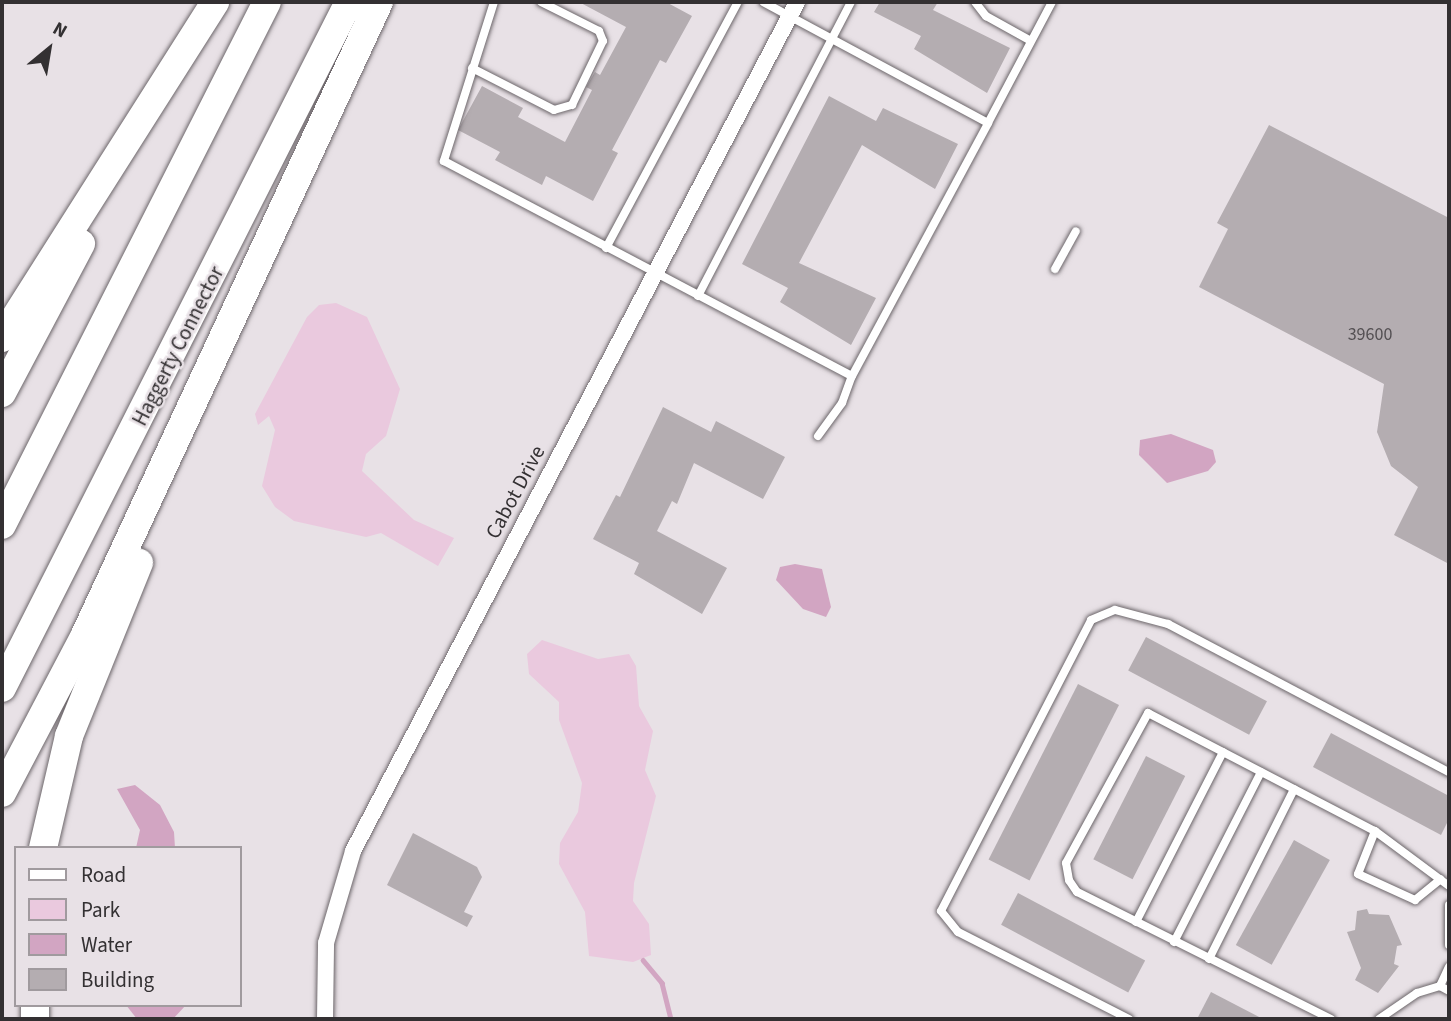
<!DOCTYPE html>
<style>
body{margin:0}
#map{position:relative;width:1451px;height:1021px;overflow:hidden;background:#e8e1e6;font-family:"Source Sans 3",sans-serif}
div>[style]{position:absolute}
.green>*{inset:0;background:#eac9de}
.water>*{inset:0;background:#d2a5c2}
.stream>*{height:4.5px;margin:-2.25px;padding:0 2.25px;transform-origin:2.25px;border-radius:2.25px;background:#d2a5c2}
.building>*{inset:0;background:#b4adb1;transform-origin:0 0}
.roads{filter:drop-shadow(0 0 2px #6c666a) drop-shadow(0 0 2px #6c666a)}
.lane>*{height:8px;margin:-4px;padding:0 4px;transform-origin:4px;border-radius:4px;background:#fff}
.street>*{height:16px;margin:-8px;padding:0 8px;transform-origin:8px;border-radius:8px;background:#fff}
.highway>*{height:28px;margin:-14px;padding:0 14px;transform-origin:14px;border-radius:14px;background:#fff}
span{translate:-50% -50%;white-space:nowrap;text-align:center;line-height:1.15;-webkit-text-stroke:5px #e8e1e6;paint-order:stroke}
.number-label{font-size:18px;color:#534f52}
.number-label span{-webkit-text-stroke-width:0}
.street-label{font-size:21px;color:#333032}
.frame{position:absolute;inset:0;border:4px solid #333032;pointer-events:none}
.legend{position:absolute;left:14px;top:846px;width:228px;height:161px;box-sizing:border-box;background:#e8e1e6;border:2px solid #a09a9e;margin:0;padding:9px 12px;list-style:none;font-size:21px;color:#333032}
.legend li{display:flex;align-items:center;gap:14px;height:35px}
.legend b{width:35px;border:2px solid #a09a9e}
.north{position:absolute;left:14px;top:14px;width:70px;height:70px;-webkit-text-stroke:5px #e8e1e6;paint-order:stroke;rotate:30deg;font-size:19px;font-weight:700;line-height:28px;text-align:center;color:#333032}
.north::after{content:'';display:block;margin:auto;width:24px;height:32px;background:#333032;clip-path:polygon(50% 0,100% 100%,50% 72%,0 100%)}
</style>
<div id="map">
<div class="green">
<div style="clip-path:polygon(336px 303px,367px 317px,400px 389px,386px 436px,366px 454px,362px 471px,414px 520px,454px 538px,438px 566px,381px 533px,366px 537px,294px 521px,275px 507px,262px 486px,275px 430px,269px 416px,258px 425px,255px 414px,307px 317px,319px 305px)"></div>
<div style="clip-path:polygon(542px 640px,598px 659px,629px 654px,636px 666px,639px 706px,653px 731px,645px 770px,656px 796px,634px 883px,633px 901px,649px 924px,651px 955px,633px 962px,589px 956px,585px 912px,559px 864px,560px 843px,578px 812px,582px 783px,559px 720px,559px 702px,529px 674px,527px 654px)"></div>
</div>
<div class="water">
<div style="clip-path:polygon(1171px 434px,1213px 450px,1216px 462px,1208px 471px,1167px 483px,1139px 455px,1140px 440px)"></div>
<div style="clip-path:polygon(795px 564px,822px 569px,831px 607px,826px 617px,803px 609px,776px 580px,780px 567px)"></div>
<div style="clip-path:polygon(135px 785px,160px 805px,174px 832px,175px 848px,136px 848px,140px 830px,117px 789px)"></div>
<div style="clip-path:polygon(126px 1005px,186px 1005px,173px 1019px,137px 1019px)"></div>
</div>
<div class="stream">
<div style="left:643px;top:960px;width:30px;rotate:50deg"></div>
<div style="left:662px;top:983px;width:37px;rotate:76deg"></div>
</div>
<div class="building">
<div style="clip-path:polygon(579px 2px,666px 2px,692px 16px,666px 63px,660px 60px,612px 150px,618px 153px,593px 201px,546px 176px,542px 185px,495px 160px,500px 152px,458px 130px,482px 86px,523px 108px,518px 117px,565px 142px,592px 90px,586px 87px,595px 72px,600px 75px,626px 27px)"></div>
<div style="clip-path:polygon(880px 2px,938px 2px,933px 10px,1010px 48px,987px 93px,914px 49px,921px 36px,874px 12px)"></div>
<div style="clip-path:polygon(829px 96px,876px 121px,883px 108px,958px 144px,935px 189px,862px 145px,799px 263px,876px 298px,851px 345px,780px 302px,788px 288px,742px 264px)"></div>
<div style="clip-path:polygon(1269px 125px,1449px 218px,1449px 564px,1394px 535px,1418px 487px,1391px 466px,1377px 432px,1384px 384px,1199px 287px,1228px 229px,1217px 223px)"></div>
<div style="clip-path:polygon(663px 407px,711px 432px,716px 421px,785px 457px,763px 499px,694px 463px,677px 504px,672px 501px,657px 531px,727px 568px,702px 614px,634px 574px,639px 563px,593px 539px,616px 495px,620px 497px)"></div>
<div style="left:1146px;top:637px;width:137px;height:38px;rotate:28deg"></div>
<div style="left:1078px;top:684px;width:46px;height:197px;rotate:27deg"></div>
<div style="clip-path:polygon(1331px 733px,1449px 796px,1449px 819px,1441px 835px,1313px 767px)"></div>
<div style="left:1146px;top:756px;width:44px;height:116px;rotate:27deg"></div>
<div style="clip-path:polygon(413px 833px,477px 867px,482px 877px,464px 912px,473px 916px,467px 927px,387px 885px)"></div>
<div style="left:1294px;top:840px;width:41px;height:120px;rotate:29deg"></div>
<div style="left:1018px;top:893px;width:144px;height:36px;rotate:28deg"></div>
<div style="clip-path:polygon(1367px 909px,1369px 914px,1389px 915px,1402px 945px,1397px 946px,1394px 964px,1399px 966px,1378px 993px,1355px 980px,1361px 968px,1347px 932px,1355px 930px,1357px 911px)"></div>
<div style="clip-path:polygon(1211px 992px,1263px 1019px,1197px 1019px)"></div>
</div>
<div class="roads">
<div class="lane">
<div style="left:494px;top:2px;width:167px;rotate:107.5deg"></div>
<div style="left:444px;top:161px;width:461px;rotate:27.8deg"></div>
<div style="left:852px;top:376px;width:287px;rotate:-61.7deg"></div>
<div style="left:988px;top:123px;width:255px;rotate:-151.7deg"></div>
<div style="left:975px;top:2px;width:18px;rotate:52deg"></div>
<div style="left:986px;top:16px;width:51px;rotate:29.1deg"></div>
<div style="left:472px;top:68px;width:92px;rotate:27.1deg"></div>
<div style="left:554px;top:110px;width:19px;rotate:-16deg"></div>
<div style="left:572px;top:105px;width:71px;rotate:-64.2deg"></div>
<div style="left:603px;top:41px;width:11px;rotate:-112deg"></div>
<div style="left:599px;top:31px;width:65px;rotate:-153.4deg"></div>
<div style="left:988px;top:123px;width:137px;rotate:-62.1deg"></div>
<div style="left:606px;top:248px;width:279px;rotate:-61.8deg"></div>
<div style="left:1055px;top:269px;width:43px;rotate:-61.1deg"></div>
<div style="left:698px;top:296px;width:331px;rotate:-62.5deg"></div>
<div style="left:818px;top:436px;width:41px;rotate:-54deg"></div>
<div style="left:842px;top:403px;width:29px;rotate:-70deg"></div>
<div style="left:1375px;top:831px;width:46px;rotate:111.6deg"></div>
<div style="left:1358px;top:874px;width:63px;rotate:24.5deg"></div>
<div style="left:1415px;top:900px;width:33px;rotate:-39deg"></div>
<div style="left:1449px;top:905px;width:40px;rotate:90deg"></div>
<div style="left:1136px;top:922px;width:191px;rotate:-62.9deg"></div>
<div style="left:1174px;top:942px;width:191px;rotate:-62.9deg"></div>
<div style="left:1209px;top:959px;width:190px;rotate:-63.4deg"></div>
<div style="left:1440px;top:986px;width:21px;rotate:-65deg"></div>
<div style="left:1129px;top:1019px;width:192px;rotate:-153deg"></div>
<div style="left:958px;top:932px;width:27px;rotate:-129deg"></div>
<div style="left:941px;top:911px;width:327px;rotate:-62.7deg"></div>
<div style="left:1091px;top:620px;width:26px;rotate:-23deg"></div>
<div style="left:1115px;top:610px;width:55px;rotate:14.8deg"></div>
<div style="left:1168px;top:624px;width:318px;rotate:27.8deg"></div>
<div style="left:1331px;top:1019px;width:284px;rotate:-153.4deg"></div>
<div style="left:1077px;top:892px;width:14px;rotate:-124deg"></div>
<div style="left:1069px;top:880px;width:17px;rotate:-100deg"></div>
<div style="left:1066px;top:863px;width:171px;rotate:-61.3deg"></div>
<div style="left:1148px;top:713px;width:256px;rotate:27.5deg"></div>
<div style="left:1375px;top:831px;width:92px;rotate:36.6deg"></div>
<div style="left:1379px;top:1019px;width:46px;rotate:-34.4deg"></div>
<div style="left:1417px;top:993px;width:24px;rotate:-17deg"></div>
<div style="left:1440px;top:986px;width:10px;rotate:29deg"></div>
</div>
<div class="street">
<div style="left:325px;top:1019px;width:76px;rotate:-89.2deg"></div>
<div style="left:326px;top:943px;width:96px;rotate:-73.6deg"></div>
<div style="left:353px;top:851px;width:958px;rotate:-62.39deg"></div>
</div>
<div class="highway">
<div style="left:2px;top:338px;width:398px;rotate:-57.6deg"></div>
<div style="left:2px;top:393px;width:169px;rotate:-62.1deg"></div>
<div style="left:2px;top:525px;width:586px;rotate:-63.13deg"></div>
<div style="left:2px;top:688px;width:769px;rotate:-63.17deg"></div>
<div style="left:2px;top:793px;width:176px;rotate:-62.3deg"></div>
<div style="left:84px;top:637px;width:700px;rotate:-65.08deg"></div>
<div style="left:43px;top:848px;width:115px;rotate:-76.9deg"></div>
<div style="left:69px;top:736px;width:187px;rotate:-68deg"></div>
<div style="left:35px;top:1019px;width:14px;rotate:-90deg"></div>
</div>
</div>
<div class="number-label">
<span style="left:1370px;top:335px">39600</span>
</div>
<div class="street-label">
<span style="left:178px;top:346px;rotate:-63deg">Haggerty Connector</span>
<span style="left:515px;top:492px;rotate:-62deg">Cabot Drive</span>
</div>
<div class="frame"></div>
<ul class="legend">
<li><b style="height:9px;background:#fff"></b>Road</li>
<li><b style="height:19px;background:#eac9de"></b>Park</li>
<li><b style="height:19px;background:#d2a5c2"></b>Water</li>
<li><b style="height:19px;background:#b4adb1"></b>Building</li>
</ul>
<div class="north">N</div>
</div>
